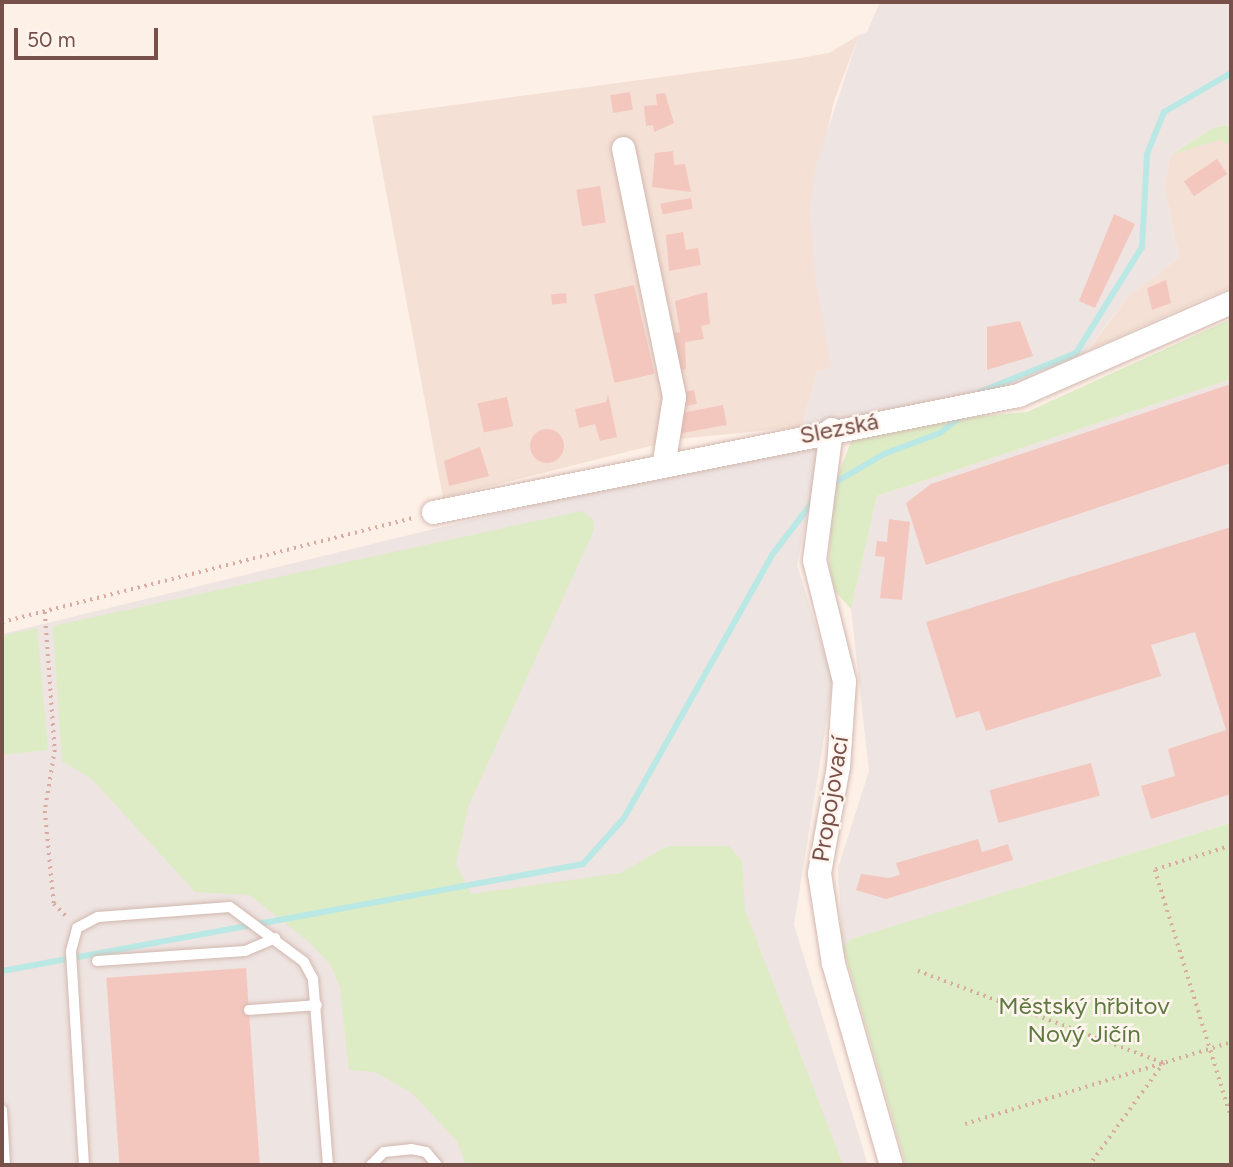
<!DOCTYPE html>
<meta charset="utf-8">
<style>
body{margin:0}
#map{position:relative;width:1233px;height:1167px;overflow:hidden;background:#fdf0e7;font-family:Figtree,sans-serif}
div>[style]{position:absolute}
.residential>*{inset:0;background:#f5e0d5}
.industrial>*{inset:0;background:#eee4e1}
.green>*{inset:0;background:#ddecc5}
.stream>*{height:6px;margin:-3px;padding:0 3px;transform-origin:3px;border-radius:3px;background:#bae8e4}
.building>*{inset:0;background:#f4c7be;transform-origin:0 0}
.round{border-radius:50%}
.path>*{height:3.5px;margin-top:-1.75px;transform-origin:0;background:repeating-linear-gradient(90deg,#d9aaa0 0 2px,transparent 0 7px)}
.roads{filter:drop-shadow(0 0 2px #d2b7af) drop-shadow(0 0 2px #d2b7af)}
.service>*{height:10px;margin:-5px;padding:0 5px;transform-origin:5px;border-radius:5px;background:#fff}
.minor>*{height:23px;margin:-11.5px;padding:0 11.5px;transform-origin:11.5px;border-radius:11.5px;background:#fff}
span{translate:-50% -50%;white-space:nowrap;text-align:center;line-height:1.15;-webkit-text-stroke:5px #fff5ee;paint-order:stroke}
.street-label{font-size:24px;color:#78504a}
.park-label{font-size:24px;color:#5d793f}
.frame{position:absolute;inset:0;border:4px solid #78504a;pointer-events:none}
.scale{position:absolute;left:14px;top:28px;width:144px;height:32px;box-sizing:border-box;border:4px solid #78504a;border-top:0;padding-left:9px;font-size:21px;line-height:24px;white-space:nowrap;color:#78504a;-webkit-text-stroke:5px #fff5ee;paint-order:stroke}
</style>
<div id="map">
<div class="residential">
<div style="clip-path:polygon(859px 35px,834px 101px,810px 210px,832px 368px,817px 372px,802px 427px,678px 439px,443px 498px,372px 116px,795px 59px,829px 53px)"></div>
<div style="clip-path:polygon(1231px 125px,1231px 287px,1088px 350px,1128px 297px,1179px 258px,1164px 185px,1171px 155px)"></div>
</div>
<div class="industrial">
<div style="clip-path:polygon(880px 2px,1231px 2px,1231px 125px,1213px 128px,1171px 155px,1164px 185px,1179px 258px,1128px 297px,1074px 367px,1054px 380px,802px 427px,817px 372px,831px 368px,815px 276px,810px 210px,815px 169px,859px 35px,867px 32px)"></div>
<div style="clip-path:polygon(1231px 379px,1231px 823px,852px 939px,843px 957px,838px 868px,869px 771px,851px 609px,877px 496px)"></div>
<div style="clip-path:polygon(824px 434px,797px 565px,833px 681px,794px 925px,868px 1165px,2px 1165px,2px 634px)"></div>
</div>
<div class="green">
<div style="clip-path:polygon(1231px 125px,1231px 145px,1219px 140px,1171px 155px,1213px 128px)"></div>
<div style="clip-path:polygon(1231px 319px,1231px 379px,877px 496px,851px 609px,835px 591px,829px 564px,833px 489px,856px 428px,1027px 412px)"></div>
<div style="clip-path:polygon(582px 511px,593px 519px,594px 530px,468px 807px,456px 864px,471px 894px,620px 873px,668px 846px,729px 846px,742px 861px,745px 910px,843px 1165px,466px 1165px,457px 1141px,412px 1093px,375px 1072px,349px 1070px,340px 987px,330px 964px,309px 942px,250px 895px,195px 892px,92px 779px,62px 761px,53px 626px)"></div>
<div style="clip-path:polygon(37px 628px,48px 750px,2px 755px,2px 636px)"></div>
<div style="clip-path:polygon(1231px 823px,1231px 1165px,906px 1165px,843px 947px,851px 939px)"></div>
</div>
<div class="stream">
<div style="left:980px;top:392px;width:104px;rotate:-22.1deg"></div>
<div style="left:1076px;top:353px;width:125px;rotate:-58.1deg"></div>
<div style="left:1142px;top:247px;width:93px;rotate:-86.9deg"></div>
<div style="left:1147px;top:154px;width:45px;rotate:-68deg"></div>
<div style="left:1164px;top:112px;width:78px;rotate:-30.2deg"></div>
<div style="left:829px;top:486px;width:64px;rotate:-30.2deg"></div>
<div style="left:884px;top:454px;width:60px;rotate:-20.6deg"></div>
<div style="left:940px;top:433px;width:34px;rotate:-38deg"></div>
<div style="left:2px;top:971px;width:591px;rotate:-10.43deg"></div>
<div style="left:583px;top:864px;width:62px;rotate:-48.3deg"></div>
<div style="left:624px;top:818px;width:302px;rotate:-60.6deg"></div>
<div style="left:772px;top:555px;width:69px;rotate:-52.6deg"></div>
</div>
<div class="building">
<div style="left:630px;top:92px;width:18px;height:20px;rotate:81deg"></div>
<div style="clip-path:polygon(665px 93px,674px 123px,654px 132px,653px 125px,646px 126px,644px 106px,657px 105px,656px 94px)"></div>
<div style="clip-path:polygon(673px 151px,674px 165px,685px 164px,691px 192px,652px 187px,655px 153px)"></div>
<div style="left:1217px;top:159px;width:18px;height:40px;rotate:56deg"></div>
<div style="left:600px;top:186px;width:37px;height:24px;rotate:81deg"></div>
<div style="left:691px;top:198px;width:11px;height:31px;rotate:80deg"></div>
<div style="clip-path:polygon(1114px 214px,1135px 224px,1095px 308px,1079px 301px)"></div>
<div style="clip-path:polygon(683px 232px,686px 250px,698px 248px,701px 265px,669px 271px,666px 235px)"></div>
<div style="clip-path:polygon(1166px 280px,1171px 303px,1152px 310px,1147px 288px)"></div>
<div style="left:634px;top:285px;width:91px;height:41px;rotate:77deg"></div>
<div style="clip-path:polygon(707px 292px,710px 324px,701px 326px,704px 339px,685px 342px,686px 369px,677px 371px,669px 334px,680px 332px,675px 301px)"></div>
<div style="left:566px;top:293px;width:10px;height:15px;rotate:84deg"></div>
<div style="clip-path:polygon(1020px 321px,1033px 356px,987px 370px,987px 327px)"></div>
<div style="clip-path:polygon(1231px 384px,1231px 463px,926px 565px,906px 503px,931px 484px)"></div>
<div style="left:694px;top:390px;width:14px;height:14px;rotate:78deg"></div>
<div style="clip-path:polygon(608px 394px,617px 437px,600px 441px,595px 424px,579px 428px,575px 409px,606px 402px)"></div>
<div style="left:507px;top:397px;width:30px;height:30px;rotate:78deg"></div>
<div style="left:723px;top:405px;width:20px;height:51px;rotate:79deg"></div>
<div class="round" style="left:530px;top:429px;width:34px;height:34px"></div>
<div style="clip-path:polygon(480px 447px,489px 476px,449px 486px,444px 461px)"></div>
<div style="clip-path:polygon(889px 519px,910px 522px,902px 600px,880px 598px,885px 557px,875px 556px,877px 541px,887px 542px)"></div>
<div style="clip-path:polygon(1231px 527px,1231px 794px,1151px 819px,1141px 786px,1175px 776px,1168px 749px,1226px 730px,1195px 632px,1151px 645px,1161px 676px,986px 731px,979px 711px,956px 718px,926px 622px)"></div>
<div style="left:1091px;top:763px;width:34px;height:105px;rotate:75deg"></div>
<div style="clip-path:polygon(978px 839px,982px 852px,1008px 844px,1013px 860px,886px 899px,856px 890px,861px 874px,889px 878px,900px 875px,896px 863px)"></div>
<div style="left:246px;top:968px;width:197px;height:140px;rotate:86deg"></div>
</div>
<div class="path">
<div style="left:45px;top:612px;width:138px;rotate:85.9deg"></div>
<div style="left:55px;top:750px;width:62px;rotate:99.3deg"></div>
<div style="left:45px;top:811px;width:93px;rotate:84.5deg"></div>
<div style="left:54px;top:904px;width:18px;rotate:45deg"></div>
<div style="left:2px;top:622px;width:425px;rotate:-14.2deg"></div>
<div style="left:1231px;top:846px;width:80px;rotate:162.5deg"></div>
<div style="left:1155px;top:870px;width:258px;rotate:72.9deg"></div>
<div style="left:918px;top:971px;width:263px;rotate:20.5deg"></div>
<div style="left:1164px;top:1063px;width:126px;rotate:126deg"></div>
<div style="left:965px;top:1124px;width:278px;rotate:-17.1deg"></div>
</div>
<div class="roads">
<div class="service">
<div style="left:97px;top:961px;width:148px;rotate:-3.9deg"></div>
<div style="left:245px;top:951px;width:33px;rotate:-23deg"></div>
<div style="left:249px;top:1010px;width:68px;rotate:-4.2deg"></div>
<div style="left:2px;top:1110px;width:55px;rotate:86.9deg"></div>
<div style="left:84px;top:1165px;width:214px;rotate:-93.5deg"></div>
<div style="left:71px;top:951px;width:24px;rotate:-75deg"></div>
<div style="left:77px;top:928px;width:24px;rotate:-28deg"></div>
<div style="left:98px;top:917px;width:132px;rotate:-4.3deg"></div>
<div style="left:230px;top:907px;width:92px;rotate:36.6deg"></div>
<div style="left:304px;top:962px;width:19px;rotate:62deg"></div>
<div style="left:313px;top:979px;width:187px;rotate:85.4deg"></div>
<div style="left:371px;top:1165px;width:18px;rotate:-45deg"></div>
<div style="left:384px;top:1152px;width:27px;rotate:-6deg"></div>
<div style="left:411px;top:1149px;width:15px;rotate:11deg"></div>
<div style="left:426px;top:1152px;width:17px;rotate:50deg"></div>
</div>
<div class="minor">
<div style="left:623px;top:148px;width:254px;rotate:78.4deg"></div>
<div style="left:674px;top:397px;width:65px;rotate:98.9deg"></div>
<div style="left:831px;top:429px;width:132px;rotate:97.4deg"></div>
<div style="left:814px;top:560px;width:125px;rotate:76.1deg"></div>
<div style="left:844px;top:681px;width:85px;rotate:94deg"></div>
<div style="left:838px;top:766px;width:109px;rotate:100.1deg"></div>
<div style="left:819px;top:873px;width:91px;rotate:81.2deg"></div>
<div style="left:833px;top:963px;width:210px;rotate:74deg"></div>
<div style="left:433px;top:512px;width:597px;rotate:-11.31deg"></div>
<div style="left:1018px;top:395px;width:232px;rotate:-23.6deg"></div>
</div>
</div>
<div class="street-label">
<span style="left:839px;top:428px;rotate:-11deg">Slezská</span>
<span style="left:830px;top:799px;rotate:-81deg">Propojovací</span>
</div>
<div class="park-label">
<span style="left:1084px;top:1020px">Městský hřbitov<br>Nový Jičín</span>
</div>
<div class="frame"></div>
<div class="scale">50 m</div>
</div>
